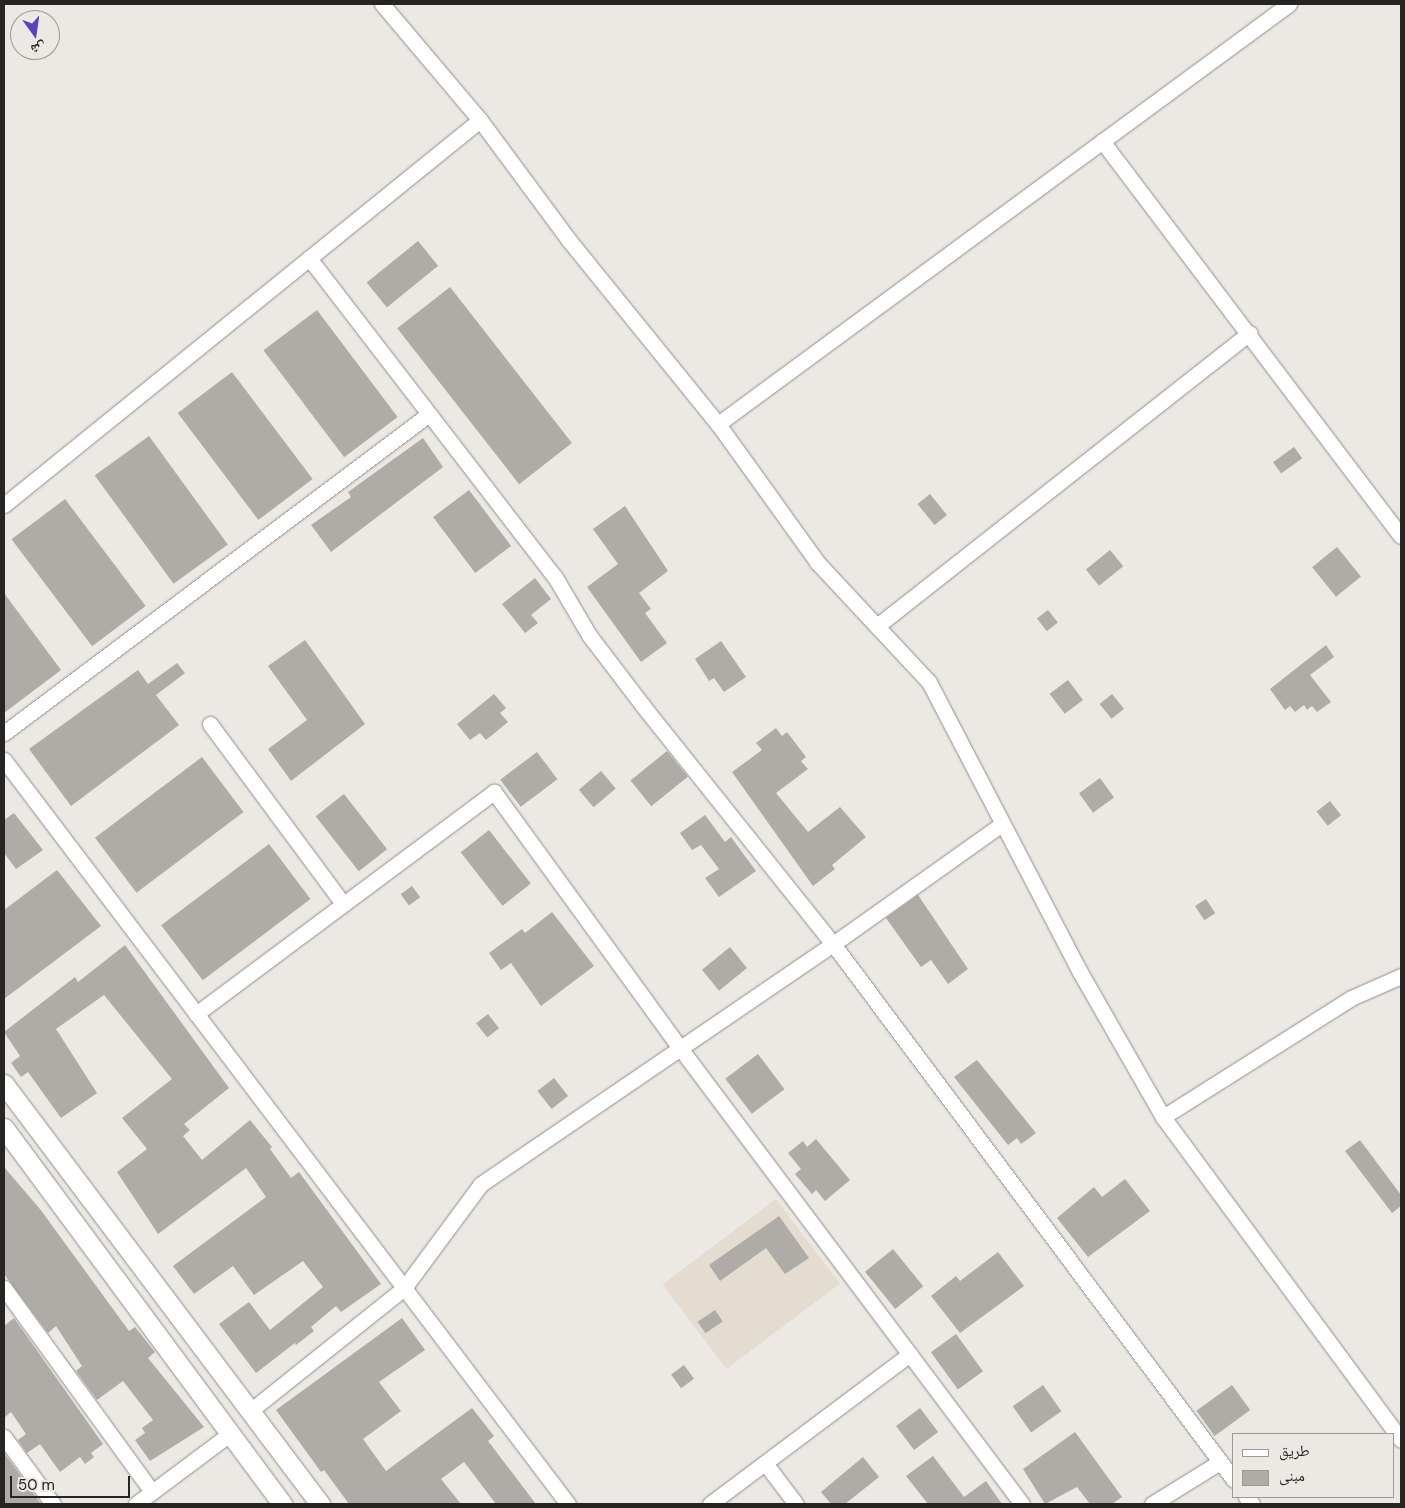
<!DOCTYPE html>
<meta charset="utf-8">
<style>
body{margin:0}
#map{position:relative;width:1405px;height:1508px;overflow:hidden;background:#ece8e3;font-family:"DM Sans","Noto Naskh Arabic",sans-serif}
div>[style]{position:absolute}
.built>*{inset:0;background:#e4dcd1;transform-origin:0 0}
.building>*{inset:0;background:#afaca7;transform-origin:0 0}
.roads{filter:drop-shadow(0 0 1px #918e89) drop-shadow(0 0 1px #918e89)}
.minor>*{height:15px;margin:-7.5px;padding:0 7.5px;transform-origin:7.5px;border-radius:7.5px;background:#fff}
.tertiary>*{height:19px;margin:-9.5px;padding:0 9.5px;transform-origin:9.5px;border-radius:9.5px;background:#fff}
span{translate:-50% -50%;white-space:nowrap;text-align:center;line-height:1.15;-webkit-text-stroke:4px #ece8e3;paint-order:stroke}
.frame{position:absolute;inset:0;border:5px solid #262523;pointer-events:none}
.legend{position:absolute;left:1232px;top:1433px;width:162px;height:65px;box-sizing:border-box;background:#ece8e3;border:1px solid #9d9a96;margin:0;padding:6px 9px;list-style:none;font-size:15px;color:#262523}
.legend li{display:flex;align-items:center;gap:10px;height:25px}
.legend b{width:25px;border:1px solid #9d9a96}
.north{position:absolute;left:10px;top:10px;width:50px;height:50px;box-sizing:border-box;background:#ece8e3;border:1px solid #9d9a96;border-radius:50%;rotate:166deg;font-size:14px;font-weight:700;line-height:20px;text-align:center;color:#262523}
.north::after{content:'';display:block;margin:auto;width:18px;height:22px;background:#5943bb;clip-path:polygon(50% 0,100% 100%,50% 72%,0 100%)}
.scale{position:absolute;left:10px;top:1476px;width:120px;height:22px;box-sizing:border-box;border:2px solid #262523;border-top:0;padding-left:6px;font-size:15px;line-height:18px;white-space:nowrap;color:#262523;-webkit-text-stroke:4px #ece8e3;paint-order:stroke}
</style>
<div id="map">
<div class="built">
<div style="left:776px;top:1199px;width:106px;height:142px;rotate:53deg"></div>
</div>
<div class="building">
<div style="left:418px;top:241px;width:32px;height:66px;rotate:51deg"></div>
<div style="left:450px;top:287px;width:198px;height:67px;rotate:52deg"></div>
<div style="left:317px;top:310px;width:134px;height:67px;rotate:53deg"></div>
<div style="left:232px;top:372px;width:134px;height:68px;rotate:53deg"></div>
<div style="left:149px;top:436px;width:134px;height:67px;rotate:54deg"></div>
<div style="clip-path:polygon(423px 438px,443px 467px,331px 552px,311px 525px,351px 497px,348px 492px)"></div>
<div style="left:1294px;top:447px;width:14px;height:26px;rotate:54deg"></div>
<div style="left:469px;top:490px;width:70px;height:45px;rotate:53deg"></div>
<div style="left:930px;top:494px;width:27px;height:16px;rotate:51deg"></div>
<div style="left:65px;top:499px;width:134px;height:67px;rotate:53deg"></div>
<div style="clip-path:polygon(625px 506px,668px 571px,639px 593px,651px 609px,645px 613px,667px 643px,641px 662px,587px 587px,618px 564px,593px 529px)"></div>
<div style="left:1337px;top:547px;width:38px;height:32px;rotate:51deg"></div>
<div style="left:1110px;top:550px;width:21px;height:31px;rotate:51deg"></div>
<div style="clip-path:polygon(535px 578px,551px 599px,531px 615px,538px 623px,525px 633px,502px 604px)"></div>
<div style="clip-path:polygon(4px 593px,61px 670px,4px 713px)"></div>
<div style="left:1048px;top:610px;width:16px;height:14px;rotate:52deg"></div>
<div style="clip-path:polygon(305px 640px,365px 724px,291px 781px,268px 749px,307px 720px,268px 666px)"></div>
<div style="clip-path:polygon(721px 641px,746px 677px,724px 692px,714px 678px,709px 681px,695px 659px)"></div>
<div style="clip-path:polygon(1326px 645px,1334px 657px,1310px 675px,1331px 702px,1317px 712px,1312px 706px,1307px 710px,1304px 705px,1295px 712px,1290px 706px,1285px 710px,1270px 689px)"></div>
<div style="clip-path:polygon(177px 663px,185px 673px,156px 695px,179px 725px,71px 806px,29px 749px,138px 670px,148px 684px)"></div>
<div style="left:1068px;top:680px;width:25px;height:23px;rotate:53deg"></div>
<div style="clip-path:polygon(494px 694px,506px 708px,500px 713px,508px 722px,486px 740px,480px 733px,470px 740px,457px 724px)"></div>
<div style="left:1112px;top:694px;width:19px;height:16px;rotate:51deg"></div>
<div style="clip-path:polygon(776px 728px,782px 736px,787px 732px,806px 757px,801px 761px,808px 769px,776px 793px,808px 832px,840px 807px,866px 837px,832px 865px,835px 869px,813px 886px,732px 772px,762px 750px,756px 743px)"></div>
<div style="left:667px;top:751px;width:33px;height:47px;rotate:51deg"></div>
<div style="left:537px;top:752px;width:34px;height:46px;rotate:53deg"></div>
<div style="left:202px;top:757px;width:69px;height:134px;rotate:53deg"></div>
<div style="left:601px;top:771px;width:23px;height:29px;rotate:50deg"></div>
<div style="left:1100px;top:778px;width:24px;height:26px;rotate:54deg"></div>
<div style="left:344px;top:794px;width:70px;height:36px;rotate:52deg"></div>
<div style="left:1330px;top:801px;width:18px;height:17px;rotate:52deg"></div>
<div style="clip-path:polygon(14px 813px,43px 850px,16px 869px,4px 853px,4px 820px)"></div>
<div style="clip-path:polygon(705px 815px,725px 842px,731px 837px,756px 871px,719px 897px,705px 878px,719px 869px,701px 845px,692px 850px,680px 833px)"></div>
<div style="left:489px;top:830px;width:68px;height:36px;rotate:52deg"></div>
<div style="left:269px;top:844px;width:69px;height:135px;rotate:53deg"></div>
<div style="clip-path:polygon(57px 870px,101px 926px,4px 999px,4px 910px)"></div>
<div style="left:412px;top:886px;width:14px;height:14px;rotate:54deg"></div>
<div style="clip-path:polygon(918px 895px,968px 969px,948px 984px,931px 960px,921px 967px,886px 918px)"></div>
<div style="left:1206px;top:899px;width:17px;height:13px;rotate:57deg"></div>
<div style="clip-path:polygon(552px 912px,594px 966px,541px 1006px,511px 963px,501px 970px,489px 953px,522px 929px,525px 933px)"></div>
<div style="clip-path:polygon(125px 945px,229px 1088px,184px 1124px,190px 1130px,183px 1136px,202px 1160px,250px 1120px,272px 1147px,270px 1149px,291px 1178px,299px 1172px,381px 1284px,341px 1312px,336px 1306px,311px 1327px,314px 1331px,296px 1345px,295px 1343px,256px 1373px,219px 1324px,249px 1302px,270px 1330px,323px 1287px,303px 1261px,254px 1295px,233px 1266px,194px 1294px,173px 1266px,266px 1197px,246px 1168px,158px 1234px,117px 1172px,147px 1149px,122px 1118px,172px 1079px,104px 995px,56px 1029px,97px 1093px,61px 1118px,28px 1072px,21px 1077px,11px 1063px,20px 1056px,4px 1032px,75px 977px,78px 982px)"></div>
<div style="left:730px;top:947px;width:27px;height:36px;rotate:51deg"></div>
<div style="left:488px;top:1014px;width:18px;height:15px;rotate:52deg"></div>
<div style="left:758px;top:1054px;width:44px;height:41px;rotate:53deg"></div>
<div style="clip-path:polygon(977px 1060px,1036px 1133px,1021px 1144px,1017px 1138px,1008px 1145px,954px 1077px)"></div>
<div style="left:554px;top:1078px;width:23px;height:21px;rotate:52deg"></div>
<div style="clip-path:polygon(816px 1139px,850px 1180px,825px 1201px,816px 1190px,812px 1194px,795px 1174px,801px 1169px,788px 1153px,803px 1141px,807px 1147px)"></div>
<div style="clip-path:polygon(1360px 1140px,1401px 1195px,1401px 1206px,1392px 1213px,1345px 1151px)"></div>
<div style="clip-path:polygon(4px 1167px,40px 1209px,129px 1331px,135px 1327px,155px 1352px,148px 1358px,204px 1427px,150px 1461px,135px 1440px,145px 1433px,142px 1428px,153px 1420px,123px 1381px,97px 1400px,76px 1371px,82px 1366px,56px 1326px,48px 1333px,4px 1274px)"></div>
<div style="clip-path:polygon(1125px 1179px,1150px 1211px,1088px 1257px,1057px 1218px,1094px 1187px,1102px 1197px)"></div>
<div style="clip-path:polygon(779px 1216px,809px 1258px,785px 1274px,766px 1248px,720px 1281px,709px 1265px)"></div>
<div style="left:893px;top:1249px;width:48px;height:36px;rotate:51deg"></div>
<div style="clip-path:polygon(998px 1252px,1024px 1286px,960px 1333px,931px 1296px,956px 1276px,960px 1281px)"></div>
<div style="left:715px;top:1310px;width:14px;height:21px;rotate:56deg"></div>
<div style="clip-path:polygon(14px 1318px,103px 1444px,91px 1453px,94px 1457px,85px 1464px,80px 1457px,60px 1472px,40px 1444px,27px 1453px,18px 1440px,26px 1434px,11px 1412px,4px 1418px,4px 1326px)"></div>
<div style="clip-path:polygon(402px 1318px,425px 1350px,379px 1382px,401px 1411px,363px 1439px,386px 1471px,472px 1408px,494px 1436px,488px 1441px,536px 1504px,496px 1504px,464px 1462px,441px 1479px,461px 1504px,349px 1504px,324px 1470px,321px 1472px,276px 1410px)"></div>
<div style="left:956px;top:1334px;width:46px;height:31px;rotate:54deg"></div>
<div style="left:684px;top:1365px;width:17px;height:16px;rotate:54deg"></div>
<div style="left:1043px;top:1385px;width:32px;height:37px;rotate:55deg"></div>
<div style="left:1232px;top:1385px;width:31px;height:44px;rotate:54deg"></div>
<div style="left:920px;top:1408px;width:30px;height:30px;rotate:53deg"></div>
<div style="clip-path:polygon(1075px 1432px,1122px 1497px,1112px 1504px,1090px 1504px,1077px 1487px,1045px 1504px,1023px 1469px)"></div>
<div style="clip-path:polygon(4px 1453px,29px 1487px,41px 1504px,4px 1504px)"></div>
<div style="clip-path:polygon(933px 1456px,964px 1497px,986px 1481px,1002px 1504px,928px 1504px,906px 1476px)"></div>
<div style="clip-path:polygon(863px 1457px,879px 1477px,845px 1504px,831px 1504px,821px 1492px)"></div>
</div>
<div class="roads">
<div class="minor">
<div style="left:382px;top:4px;width:152px;rotate:49.8deg"></div>
<div style="left:480px;top:120px;width:148px;rotate:53.5deg"></div>
<div style="left:568px;top:239px;width:238px;rotate:51deg"></div>
<div style="left:718px;top:424px;width:170px;rotate:54.3deg"></div>
<div style="left:817px;top:562px;width:164px;rotate:47deg"></div>
<div style="left:929px;top:682px;width:327px;rotate:62.5deg"></div>
<div style="left:1080px;top:972px;width:167px;rotate:60.2deg"></div>
<div style="left:1163px;top:1117px;width:401px;rotate:53.6deg"></div>
<div style="left:1102px;top:141px;width:495px;rotate:52.9deg"></div>
<div style="left:309px;top:258px;width:403px;rotate:52.4deg"></div>
<div style="left:555px;top:577px;width:67px;rotate:59.6deg"></div>
<div style="left:589px;top:635px;width:89px;rotate:52.7deg"></div>
<div style="left:643px;top:706px;width:305px;rotate:51.4deg"></div>
<div style="left:833px;top:944px;width:669px;rotate:53.2deg"></div>
<div style="left:718px;top:424px;width:709px;rotate:-36.34deg"></div>
<div style="left:4px;top:505px;width:612px;rotate:-38.97deg"></div>
<div style="left:877px;top:626px;width:474px;rotate:-38.2deg"></div>
<div style="left:210px;top:724px;width:224px;rotate:53.5deg"></div>
<div style="left:4px;top:733px;width:531px;rotate:-36.89deg"></div>
<div style="left:4px;top:760px;width:934px;rotate:52.84deg"></div>
<div style="left:196px;top:1014px;width:372px;rotate:-36.7deg"></div>
<div style="left:494px;top:792px;width:316px;rotate:54deg"></div>
<div style="left:680px;top:1048px;width:570px;rotate:53.13deg"></div>
<div style="left:1163px;top:1117px;width:222px;rotate:-32.3deg"></div>
<div style="left:1351px;top:998px;width:55px;rotate:-23.7deg"></div>
<div style="left:4px;top:1288px;width:252px;rotate:54deg"></div>
<div style="left:250px;top:1411px;width:197px;rotate:-38.6deg"></div>
<div style="left:404px;top:1288px;width:129px;rotate:-53.5deg"></div>
<div style="left:481px;top:1184px;width:426px;rotate:-34.3deg"></div>
<div style="left:833px;top:944px;width:207px;rotate:-35.4deg"></div>
<div style="left:4px;top:1437px;width:83px;rotate:53.8deg"></div>
<div style="left:765px;top:1463px;width:51px;rotate:52.9deg"></div>
<div style="left:1246px;top:1497px;width:9px;rotate:49deg"></div>
<div style="left:136px;top:1504px;width:119px;rotate:-36.8deg"></div>
<div style="left:710px;top:1504px;width:250px;rotate:-36.9deg"></div>
<div style="left:1152px;top:1504px;width:80px;rotate:-31.7deg"></div>
</div>
<div class="tertiary">
<div style="left:4px;top:1084px;width:526px;rotate:53.04deg"></div>
<div style="left:4px;top:1128px;width:468px;rotate:53.5deg"></div>
</div>
</div>
<div class="frame"></div>
<ul class="legend">
<li><b style="height:6px;background:#fff"></b>طريق</li>
<li><b style="height:14px;background:#afaca7"></b>مبنى</li>
</ul>
<div class="north">ش</div>
<div class="scale">50 m</div>
</div>
